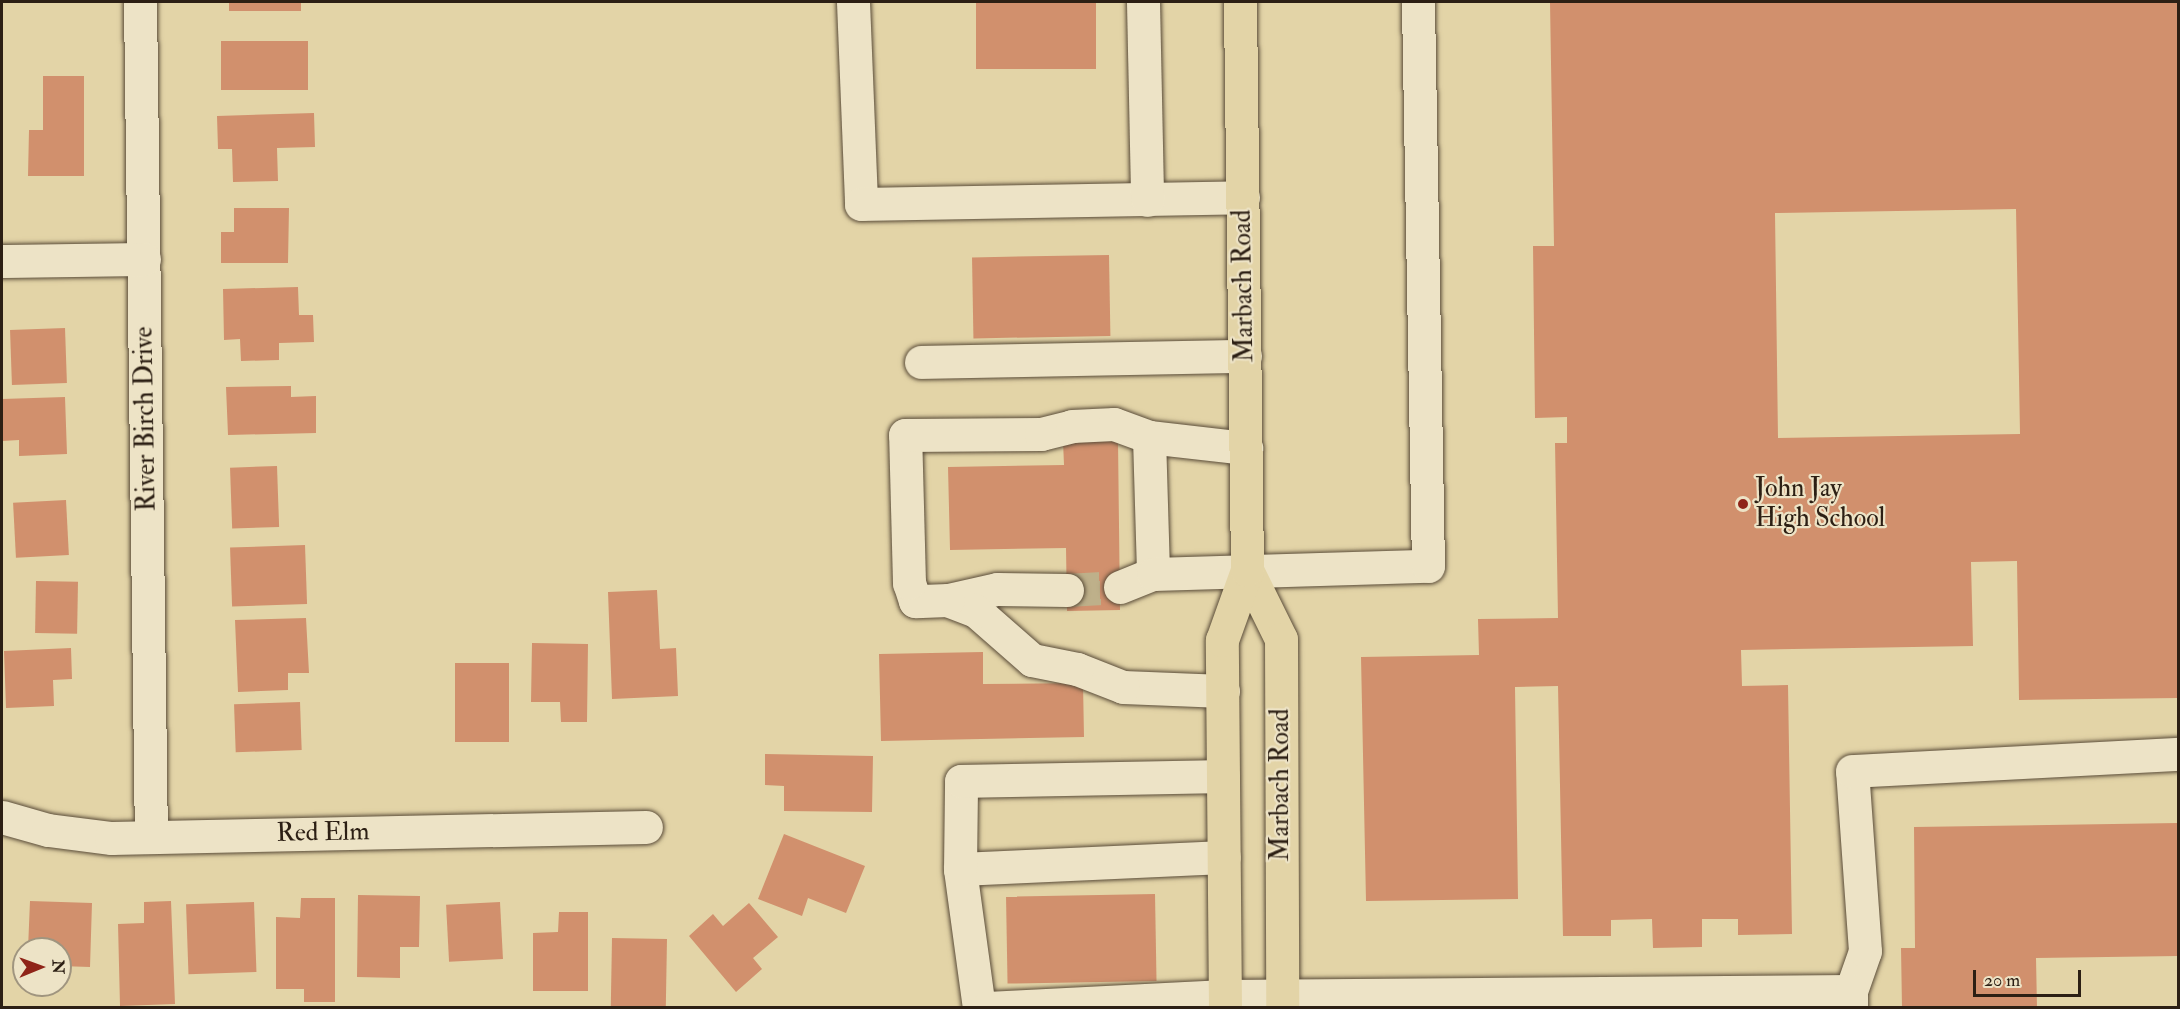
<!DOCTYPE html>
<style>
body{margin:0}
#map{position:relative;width:2180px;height:1009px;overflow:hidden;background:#e3d4a7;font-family:"IM FELL Double Pica",serif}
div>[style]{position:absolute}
.building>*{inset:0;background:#d1906d;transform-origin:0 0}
.minor-tunnel>*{height:33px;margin-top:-16.5px;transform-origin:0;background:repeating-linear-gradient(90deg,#beb08a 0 33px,transparent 0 49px)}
.roads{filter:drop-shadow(0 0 2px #5a4c39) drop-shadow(0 0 2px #5a4c39)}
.minor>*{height:33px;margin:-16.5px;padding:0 16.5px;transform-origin:16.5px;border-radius:16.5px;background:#ede3c6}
.major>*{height:33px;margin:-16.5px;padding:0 16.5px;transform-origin:16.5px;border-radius:16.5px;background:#e3d4a7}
.dots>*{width:16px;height:16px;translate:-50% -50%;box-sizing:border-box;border:3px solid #ede3c6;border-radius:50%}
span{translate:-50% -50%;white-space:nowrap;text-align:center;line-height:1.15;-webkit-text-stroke:4.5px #ede3c6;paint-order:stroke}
.street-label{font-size:26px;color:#2c1f14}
.poi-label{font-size:26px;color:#2c1f14}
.left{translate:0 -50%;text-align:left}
.frame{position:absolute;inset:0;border:3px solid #2c1f14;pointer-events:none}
.north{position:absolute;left:12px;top:937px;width:60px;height:60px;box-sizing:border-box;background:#ede3c6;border:2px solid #a0957f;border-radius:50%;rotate:89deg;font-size:16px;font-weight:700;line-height:24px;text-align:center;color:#2c1f14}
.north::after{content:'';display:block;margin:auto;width:21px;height:27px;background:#8f2418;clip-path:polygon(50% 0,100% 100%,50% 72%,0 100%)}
.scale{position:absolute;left:1973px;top:970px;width:108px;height:27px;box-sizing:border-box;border:3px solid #2c1f14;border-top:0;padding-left:8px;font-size:18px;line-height:21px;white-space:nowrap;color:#2c1f14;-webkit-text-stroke:4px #ede3c6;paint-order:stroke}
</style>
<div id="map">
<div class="building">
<div style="left:229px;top:2px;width:72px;height:9px"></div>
<div style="left:976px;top:2px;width:120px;height:67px"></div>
<div style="clip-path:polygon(evenodd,1550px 2px,2178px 2px,2178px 698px,2019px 700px,2017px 561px,1971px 562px,1973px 646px,1741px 650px,1742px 686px,1788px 685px,1792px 934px,1738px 935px,1738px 919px,1702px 919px,1702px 947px,1653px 948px,1652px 919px,1611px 920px,1611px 936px,1563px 936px,1558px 686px,1515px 687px,1518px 899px,1366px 901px,1361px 657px,1479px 655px,1478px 619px,1558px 618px,1555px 443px,1567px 443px,1567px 417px,1535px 418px,1533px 246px,1554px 246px,1550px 2px,2016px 209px,2020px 434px,1778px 438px,1775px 213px,2016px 209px)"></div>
<div style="left:221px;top:41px;width:87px;height:49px"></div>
<div style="clip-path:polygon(43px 76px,84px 76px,84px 176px,28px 176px,29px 130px,43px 130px)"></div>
<div style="clip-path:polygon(314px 113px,315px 147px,277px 148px,278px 181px,233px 182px,232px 149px,218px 149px,217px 116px)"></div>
<div style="clip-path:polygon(234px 208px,289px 208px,288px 263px,221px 263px,221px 232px,234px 232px)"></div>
<div style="left:1109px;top:255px;width:81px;height:137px;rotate:89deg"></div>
<div style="clip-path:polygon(298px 287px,299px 315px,313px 315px,314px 342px,279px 343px,279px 360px,241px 361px,240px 339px,224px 340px,223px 289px)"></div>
<div style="left:65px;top:328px;width:55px;height:55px;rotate:88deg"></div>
<div style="clip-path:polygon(291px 386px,291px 397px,316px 396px,316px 433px,228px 435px,226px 387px)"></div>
<div style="clip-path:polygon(65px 397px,67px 454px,19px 456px,19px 440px,2px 441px,2px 399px)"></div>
<div style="clip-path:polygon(1118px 440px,1120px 610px,1067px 611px,1066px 548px,950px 550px,948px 467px,1064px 465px,1063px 441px)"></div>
<div style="left:277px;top:466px;width:61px;height:47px;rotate:88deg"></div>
<div style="left:66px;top:500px;width:55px;height:53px;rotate:87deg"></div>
<div style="left:305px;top:545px;width:59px;height:75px;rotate:88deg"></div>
<div style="left:36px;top:581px;width:42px;height:52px;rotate:1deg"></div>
<div style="clip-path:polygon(657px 590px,660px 649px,676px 648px,678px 696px,612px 699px,608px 592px)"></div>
<div style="clip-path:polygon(306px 618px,309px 673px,288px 673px,288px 690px,238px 692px,235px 620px)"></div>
<div style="clip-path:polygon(532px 643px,588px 644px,587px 722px,561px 722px,560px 702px,531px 702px)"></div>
<div style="clip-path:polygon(71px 648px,72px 679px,53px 680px,54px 706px,6px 708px,4px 651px)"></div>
<div style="clip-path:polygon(983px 652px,983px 684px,1083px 683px,1084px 737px,881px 741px,879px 654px)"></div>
<div style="left:455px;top:663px;width:54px;height:79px"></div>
<div style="left:300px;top:702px;width:48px;height:66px;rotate:88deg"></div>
<div style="clip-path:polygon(765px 754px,873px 756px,872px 812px,784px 811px,784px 786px,765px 785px)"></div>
<div style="clip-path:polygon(2178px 823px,2178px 956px,2036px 958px,2037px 1008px,1902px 1008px,1901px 948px,1915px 948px,1914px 827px)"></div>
<div style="clip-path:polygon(784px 834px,865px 866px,846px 913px,808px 898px,802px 916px,758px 899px)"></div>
<div style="left:1155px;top:894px;width:87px;height:149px;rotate:89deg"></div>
<div style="clip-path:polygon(358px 895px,420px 896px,419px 947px,400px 947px,400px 978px,357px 977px)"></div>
<div style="clip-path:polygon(301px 898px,335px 898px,335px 1002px,304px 1002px,304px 989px,276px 989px,276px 917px,300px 918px)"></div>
<div style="clip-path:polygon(30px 901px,92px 903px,90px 967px,60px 966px,60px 949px,28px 949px)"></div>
<div style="clip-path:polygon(171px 901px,175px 1004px,120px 1006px,118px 924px,144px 923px,144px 902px)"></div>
<div style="left:254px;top:902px;width:70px;height:68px;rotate:88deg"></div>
<div style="left:500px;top:902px;width:57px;height:54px;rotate:87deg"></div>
<div style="clip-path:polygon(749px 903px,778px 937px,753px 958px,762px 969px,736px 992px,689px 936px,713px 914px,723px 926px)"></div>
<div style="clip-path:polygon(559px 912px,588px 912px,588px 991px,533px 991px,533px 933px,558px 932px)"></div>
<div style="left:612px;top:938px;width:55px;height:70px;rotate:1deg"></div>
</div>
<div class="minor-tunnel">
<div style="left:1067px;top:590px;width:53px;rotate:-3.2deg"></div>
</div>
<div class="roads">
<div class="minor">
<div style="left:140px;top:2px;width:835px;rotate:89.25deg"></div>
<div style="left:853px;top:2px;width:202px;rotate:87.7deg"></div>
<div style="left:861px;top:204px;width:382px;rotate:-1deg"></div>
<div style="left:1143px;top:2px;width:198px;rotate:88.8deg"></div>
<div style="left:2px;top:261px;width:142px;rotate:-0.8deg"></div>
<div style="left:921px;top:362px;width:324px;rotate:-1.1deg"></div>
<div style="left:1149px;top:437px;width:137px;rotate:88.3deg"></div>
<div style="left:1120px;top:587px;width:35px;rotate:-22deg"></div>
<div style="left:1153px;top:574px;width:275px;rotate:-1.7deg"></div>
<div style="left:1428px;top:566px;width:564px;rotate:-91.02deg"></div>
<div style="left:948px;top:600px;width:50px;rotate:-12.7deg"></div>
<div style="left:997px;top:589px;width:70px;rotate:0.8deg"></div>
<div style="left:1223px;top:691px;width:100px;rotate:-177.7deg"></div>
<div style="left:1123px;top:687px;width:49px;rotate:-158.6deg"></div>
<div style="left:1077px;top:669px;width:46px;rotate:-168.7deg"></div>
<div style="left:1032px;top:660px;width:74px;rotate:-138.8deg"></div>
<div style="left:976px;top:611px;width:30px;rotate:-159deg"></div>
<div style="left:948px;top:600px;width:33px;rotate:178deg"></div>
<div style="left:915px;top:601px;width:19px;rotate:-108deg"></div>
<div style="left:909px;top:583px;width:148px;rotate:-91.5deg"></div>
<div style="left:905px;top:435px;width:136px;rotate:-0.4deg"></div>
<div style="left:1041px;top:434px;width:32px;rotate:-14deg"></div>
<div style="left:1072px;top:426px;width:42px;rotate:-2.7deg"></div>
<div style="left:1114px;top:424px;width:37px;rotate:20deg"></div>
<div style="left:1149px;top:437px;width:98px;rotate:6.5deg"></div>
<div style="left:2px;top:817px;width:48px;rotate:15.8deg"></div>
<div style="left:48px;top:830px;width:64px;rotate:7.2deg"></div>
<div style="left:111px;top:838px;width:535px;rotate:-1.18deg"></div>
<div style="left:960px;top:869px;width:264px;rotate:-2.6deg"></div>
<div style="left:1851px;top:991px;width:42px;rotate:-70.7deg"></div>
<div style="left:1865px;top:951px;width:180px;rotate:-94.1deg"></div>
<div style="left:1852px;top:771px;width:326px;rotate:-3deg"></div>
<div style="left:979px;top:1008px;width:140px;rotate:-97.8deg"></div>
<div style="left:960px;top:869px;width:88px;rotate:-89.3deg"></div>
<div style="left:961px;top:781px;width:262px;rotate:-1.1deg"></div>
<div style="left:987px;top:1008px;width:238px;rotate:-2.9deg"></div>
<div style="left:1225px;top:996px;width:626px;rotate:-0.46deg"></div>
<div style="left:1851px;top:991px;width:17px;rotate:90deg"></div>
</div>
<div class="major">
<div style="left:1247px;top:570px;width:77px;rotate:63.8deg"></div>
<div style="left:1281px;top:639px;width:369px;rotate:89.8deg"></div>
<div style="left:1225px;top:1008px;width:368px;rotate:-90.5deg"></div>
<div style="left:1222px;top:640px;width:74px;rotate:-70.3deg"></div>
<div style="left:1247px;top:570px;width:568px;rotate:-90.71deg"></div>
</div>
</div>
<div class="dots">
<div style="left:1743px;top:504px;background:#8f2418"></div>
</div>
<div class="street-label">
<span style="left:1244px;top:286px;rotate:-91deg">Marbach Road</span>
<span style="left:146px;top:419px;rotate:-91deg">River Birch Drive</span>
<span style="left:1281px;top:785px;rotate:-90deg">Marbach Road</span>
<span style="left:323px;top:833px;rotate:-1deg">Red Elm</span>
</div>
<div class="poi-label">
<span class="left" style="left:1755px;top:504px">John Jay<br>High School</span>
</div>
<div class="frame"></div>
<div class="north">N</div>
<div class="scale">20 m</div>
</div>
